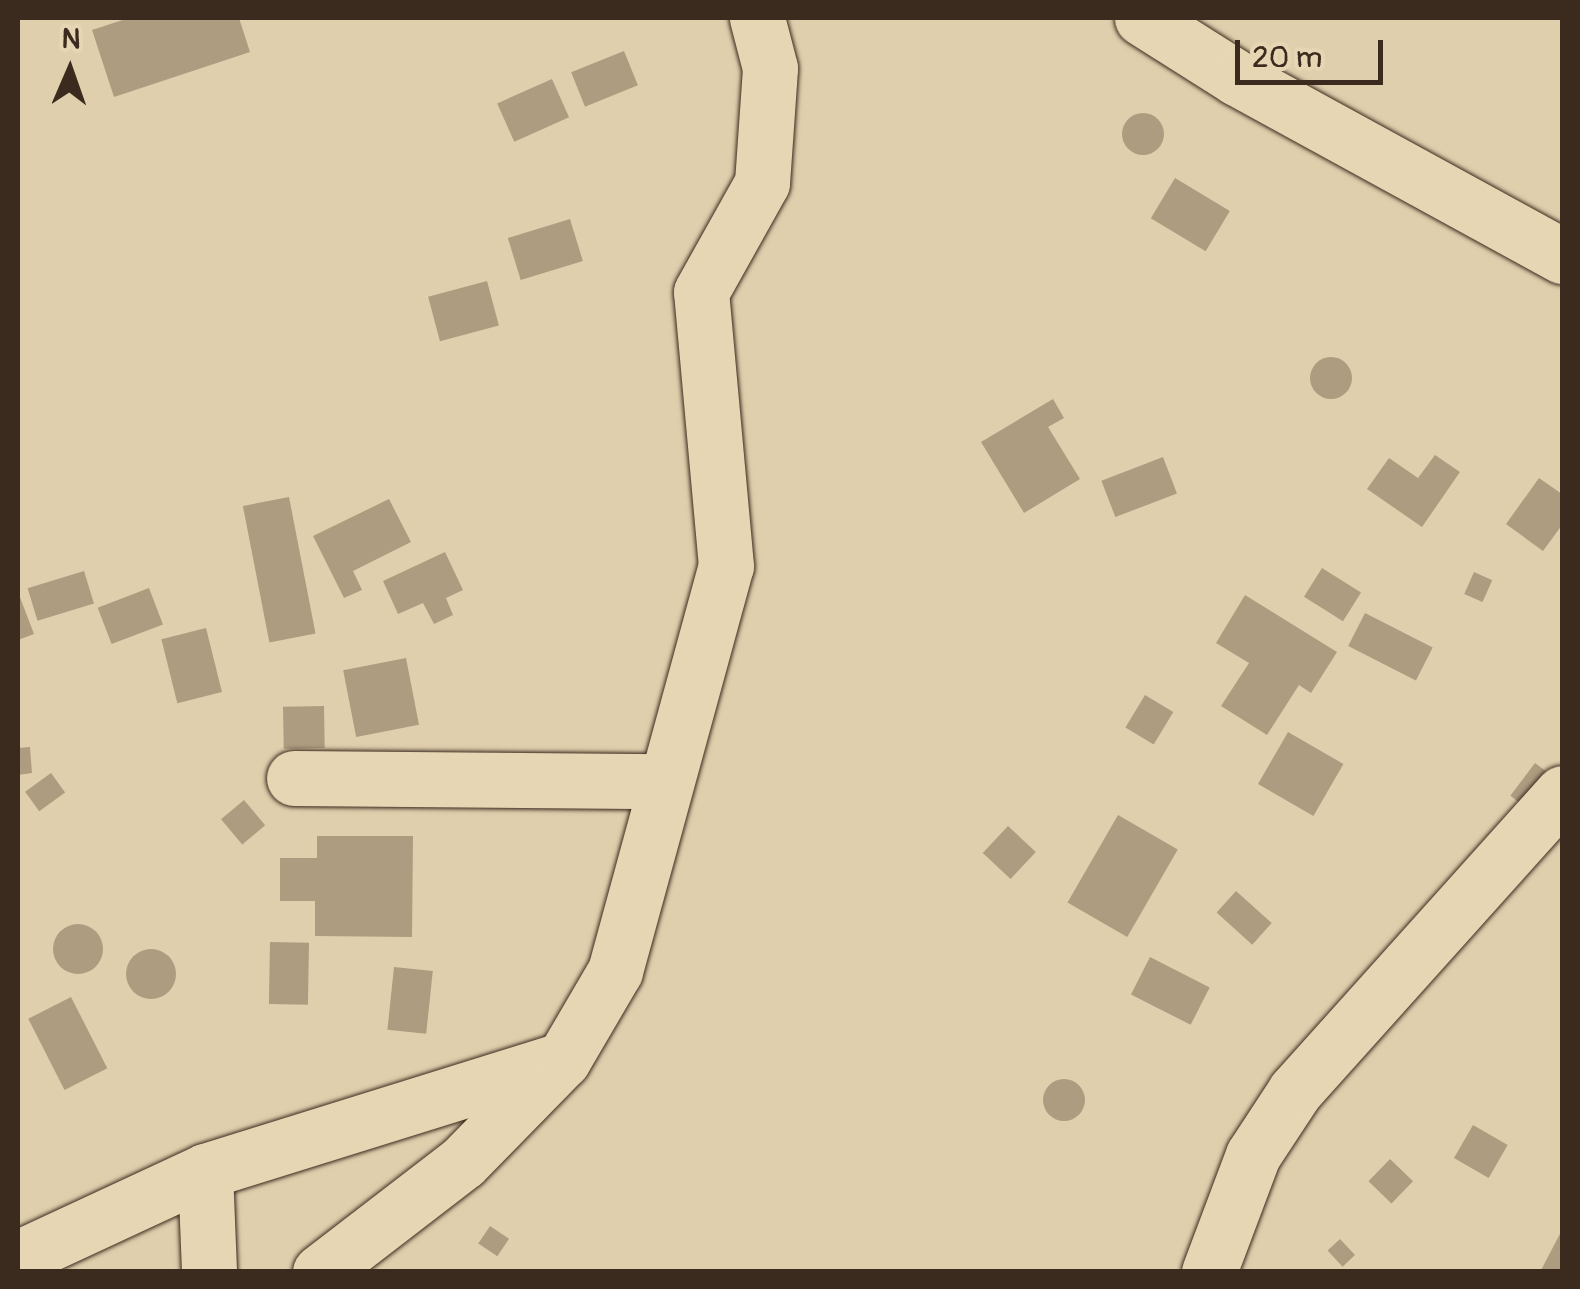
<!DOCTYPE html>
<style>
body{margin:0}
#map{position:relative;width:1580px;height:1289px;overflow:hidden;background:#e0cfad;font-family:Pangolin,sans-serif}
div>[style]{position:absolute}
.building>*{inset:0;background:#ad9c80;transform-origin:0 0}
.round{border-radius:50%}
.roads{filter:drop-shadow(0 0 2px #3b2a1e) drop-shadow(0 0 2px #3b2a1e)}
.minor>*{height:55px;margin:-27.5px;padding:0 27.5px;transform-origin:27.5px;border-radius:27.5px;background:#e7d6b3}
span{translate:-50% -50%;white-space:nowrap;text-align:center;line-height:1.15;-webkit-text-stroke:9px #e7d6b3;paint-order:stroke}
.frame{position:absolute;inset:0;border:20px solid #3b2a1e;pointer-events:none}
.north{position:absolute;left:20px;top:20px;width:100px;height:100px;-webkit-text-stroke:8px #e7d6b3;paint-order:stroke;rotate:2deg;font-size:28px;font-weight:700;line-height:40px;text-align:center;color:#3b2a1e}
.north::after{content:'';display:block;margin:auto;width:35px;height:45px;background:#3b2a1e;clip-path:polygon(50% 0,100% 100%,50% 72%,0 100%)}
.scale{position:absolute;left:1235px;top:40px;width:148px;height:45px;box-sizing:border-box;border:5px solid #3b2a1e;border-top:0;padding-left:12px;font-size:30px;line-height:35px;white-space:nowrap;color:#3b2a1e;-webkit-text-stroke:8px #e7d6b3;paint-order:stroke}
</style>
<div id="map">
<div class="building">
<div style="clip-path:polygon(129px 18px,239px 18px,250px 52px,114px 97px,92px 30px)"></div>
<div style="left:624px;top:51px;width:37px;height:57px;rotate:68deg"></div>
<div style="left:552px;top:79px;width:42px;height:60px;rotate:66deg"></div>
<div class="round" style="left:1122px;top:113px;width:42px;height:42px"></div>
<div style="left:1175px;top:178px;width:64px;height:47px;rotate:31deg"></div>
<div style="left:570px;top:219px;width:44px;height:65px;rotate:73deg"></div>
<div style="left:487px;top:281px;width:46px;height:61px;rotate:75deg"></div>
<div class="round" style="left:1310px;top:357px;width:42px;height:42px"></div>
<div style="clip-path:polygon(1053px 399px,1064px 418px,1048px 427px,1080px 479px,1024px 513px,981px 442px)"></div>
<div style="clip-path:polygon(1435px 455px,1460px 472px,1422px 527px,1367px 489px,1389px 458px,1418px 478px)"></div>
<div style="left:1163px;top:457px;width:39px;height:66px;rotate:69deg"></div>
<div style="clip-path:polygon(1539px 478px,1562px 494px,1562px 525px,1543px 551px,1506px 524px)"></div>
<div style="left:289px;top:497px;width:139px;height:47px;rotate:79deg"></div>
<div style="clip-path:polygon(389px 499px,411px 542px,353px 571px,362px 590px,344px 598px,313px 536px)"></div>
<div style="clip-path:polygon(445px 552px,463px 590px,446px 598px,453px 615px,434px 624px,423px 603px,398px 614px,383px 581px)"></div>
<div style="left:1322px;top:568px;width:46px;height:34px;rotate:32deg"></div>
<div style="left:84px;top:571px;width:34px;height:59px;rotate:73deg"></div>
<div style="left:1474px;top:572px;width:20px;height:24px;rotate:24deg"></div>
<div style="left:149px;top:588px;width:39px;height:55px;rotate:69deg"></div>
<div style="clip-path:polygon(18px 592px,34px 634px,18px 640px)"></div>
<div style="clip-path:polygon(1245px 595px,1337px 652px,1311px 693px,1299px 685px,1267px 735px,1221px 706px,1249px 663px,1216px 643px)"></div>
<div style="left:1365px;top:613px;width:76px;height:37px;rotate:27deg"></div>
<div style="left:206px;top:628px;width:66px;height:46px;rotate:76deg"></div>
<div style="left:406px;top:658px;width:68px;height:64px;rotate:79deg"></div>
<div style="left:1145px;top:695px;width:33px;height:38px;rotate:31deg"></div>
<div style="left:324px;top:706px;width:42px;height:41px;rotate:89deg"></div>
<div style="left:1288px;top:732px;width:64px;height:60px;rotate:30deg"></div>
<div style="clip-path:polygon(30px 747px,32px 773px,18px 775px,18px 748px)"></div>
<div style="left:1535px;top:763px;width:25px;height:41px;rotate:37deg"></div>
<div style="left:51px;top:773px;width:24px;height:32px;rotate:54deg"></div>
<div style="left:244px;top:800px;width:33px;height:30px;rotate:50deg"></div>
<div style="left:1118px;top:815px;width:69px;height:101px;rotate:30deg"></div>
<div style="left:1008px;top:826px;width:38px;height:37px;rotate:43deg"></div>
<div style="clip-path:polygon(317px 836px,413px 836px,412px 937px,315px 936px,315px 901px,280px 901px,280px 858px,317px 858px)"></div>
<div style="left:1236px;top:891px;width:48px;height:29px;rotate:42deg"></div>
<div class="round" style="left:53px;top:924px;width:50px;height:50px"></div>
<div style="left:270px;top:942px;width:39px;height:62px;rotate:1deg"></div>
<div class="round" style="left:126px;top:949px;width:50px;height:50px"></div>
<div style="left:1150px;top:957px;width:67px;height:42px;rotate:27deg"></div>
<div style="left:394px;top:967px;width:39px;height:63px;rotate:6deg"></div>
<div style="left:71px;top:997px;width:80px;height:48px;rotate:63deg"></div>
<div class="round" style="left:1043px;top:1079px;width:42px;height:42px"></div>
<div style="left:1473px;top:1125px;width:40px;height:38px;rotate:30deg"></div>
<div style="left:1390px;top:1159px;width:32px;height:31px;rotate:44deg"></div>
<div style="left:490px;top:1226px;width:23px;height:21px;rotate:34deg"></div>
<div style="clip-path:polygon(1562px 1230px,1562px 1272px,1540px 1272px)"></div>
<div style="left:1340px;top:1239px;width:22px;height:17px;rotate:47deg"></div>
</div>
<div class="roads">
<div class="minor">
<div style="left:1142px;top:18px;width:112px;rotate:32.3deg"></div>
<div style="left:1237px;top:78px;width:371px;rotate:28.7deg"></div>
<div style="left:294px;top:778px;width:372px;rotate:0.5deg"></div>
<div style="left:205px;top:1171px;width:101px;rotate:87.7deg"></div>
<div style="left:18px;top:1258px;width:206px;rotate:-24.9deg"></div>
<div style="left:205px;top:1171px;width:368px;rotate:-17.3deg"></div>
<div style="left:320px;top:1272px;width:180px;rotate:-37.6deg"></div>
<div style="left:463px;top:1162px;width:143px;rotate:-45.6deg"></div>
<div style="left:563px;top:1060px;width:103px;rotate:-59.7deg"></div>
<div style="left:615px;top:971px;width:420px;rotate:-74.7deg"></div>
<div style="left:726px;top:566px;width:275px;rotate:-95.2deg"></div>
<div style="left:701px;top:292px;width:125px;rotate:-60.8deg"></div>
<div style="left:762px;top:183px;width:115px;rotate:-86deg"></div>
<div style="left:770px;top:68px;width:52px;rotate:-104.6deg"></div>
<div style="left:1209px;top:1272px;width:125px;rotate:-69.4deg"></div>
<div style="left:1253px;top:1155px;width:77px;rotate:-56.7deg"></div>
<div style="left:1295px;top:1091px;width:400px;rotate:-48.1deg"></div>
</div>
</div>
<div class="frame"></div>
<div class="north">N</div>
<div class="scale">20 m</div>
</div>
